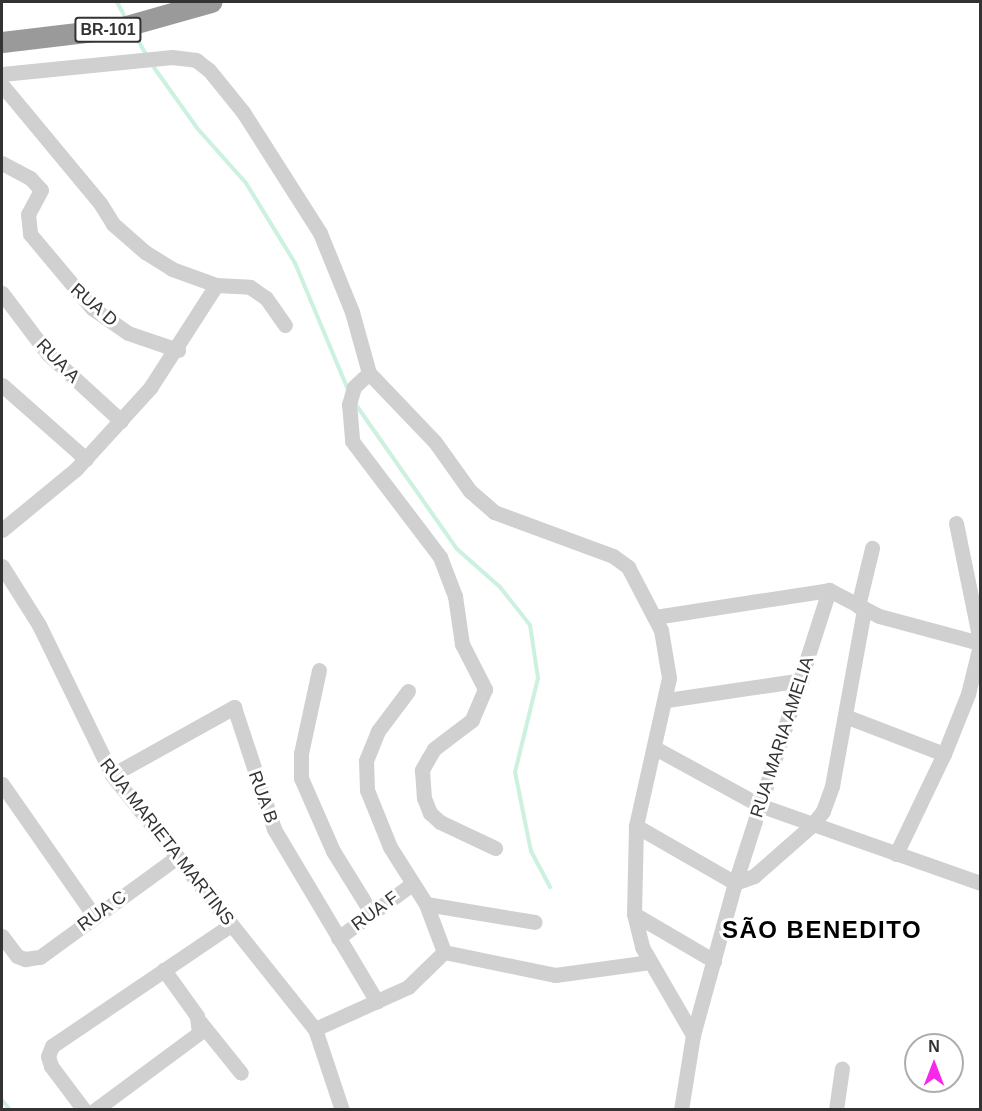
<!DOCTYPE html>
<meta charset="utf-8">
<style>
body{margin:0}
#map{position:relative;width:982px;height:1111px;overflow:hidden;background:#fff;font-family:Helvetica,sans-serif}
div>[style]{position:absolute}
.stream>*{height:4px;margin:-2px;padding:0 2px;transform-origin:2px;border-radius:2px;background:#ccf1df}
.minor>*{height:15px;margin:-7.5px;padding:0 7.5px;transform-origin:7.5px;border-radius:7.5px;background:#d0d0d0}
.highway>*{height:21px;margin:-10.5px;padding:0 10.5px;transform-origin:10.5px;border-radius:10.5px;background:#9a9a9a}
span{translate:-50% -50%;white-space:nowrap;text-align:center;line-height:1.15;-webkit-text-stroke:6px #fff;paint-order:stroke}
.shield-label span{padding:2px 4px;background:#fff;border:2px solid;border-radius:4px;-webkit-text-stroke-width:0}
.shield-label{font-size:16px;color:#333;font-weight:700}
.street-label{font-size:18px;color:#333}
.district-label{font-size:24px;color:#000;font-weight:700;letter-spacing:1.5px}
.frame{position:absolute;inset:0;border:3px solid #333;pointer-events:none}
.north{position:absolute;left:904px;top:1033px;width:60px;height:60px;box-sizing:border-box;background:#fff;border:2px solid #adadad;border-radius:50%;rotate:0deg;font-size:16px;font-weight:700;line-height:24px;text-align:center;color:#333}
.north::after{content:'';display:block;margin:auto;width:21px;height:27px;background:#f728e9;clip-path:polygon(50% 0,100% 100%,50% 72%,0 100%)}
</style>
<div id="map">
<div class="stream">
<div style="left:117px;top:2px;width:19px;rotate:62deg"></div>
<div style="left:133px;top:31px;width:29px;rotate:61deg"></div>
<div style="left:150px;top:62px;width:81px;rotate:54.5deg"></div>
<div style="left:197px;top:128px;width:74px;rotate:48.3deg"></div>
<div style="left:246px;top:183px;width:94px;rotate:58.5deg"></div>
<div style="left:295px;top:263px;width:138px;rotate:67.3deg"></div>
<div style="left:354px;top:402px;width:179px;rotate:55deg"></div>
<div style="left:457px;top:549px;width:57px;rotate:41.5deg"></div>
<div style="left:500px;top:587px;width:48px;rotate:51.7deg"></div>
<div style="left:530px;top:625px;width:54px;rotate:81.4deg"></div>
<div style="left:538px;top:678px;width:97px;rotate:103.7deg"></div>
<div style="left:515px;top:772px;width:81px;rotate:78.6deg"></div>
<div style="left:531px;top:851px;width:41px;rotate:62.2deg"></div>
<div style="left:2px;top:1100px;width:13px;rotate:51deg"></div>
</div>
<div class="minor">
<div style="left:2px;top:74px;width:171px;rotate:-5.7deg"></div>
<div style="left:172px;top:57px;width:24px;rotate:7deg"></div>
<div style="left:196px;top:60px;width:16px;rotate:38deg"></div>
<div style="left:209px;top:70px;width:54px;rotate:51deg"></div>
<div style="left:243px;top:112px;width:143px;rotate:57.5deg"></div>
<div style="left:320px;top:233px;width:85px;rotate:67.9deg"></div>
<div style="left:352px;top:312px;width:63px;rotate:74.4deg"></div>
<div style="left:369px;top:373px;width:95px;rotate:46.3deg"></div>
<div style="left:435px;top:442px;width:60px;rotate:54.5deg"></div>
<div style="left:470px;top:491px;width:32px;rotate:41deg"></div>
<div style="left:494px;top:512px;width:127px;rotate:20.3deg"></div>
<div style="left:613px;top:556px;width:19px;rotate:36deg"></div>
<div style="left:628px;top:567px;width:71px;rotate:62.4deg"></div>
<div style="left:661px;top:630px;width:49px;rotate:80.5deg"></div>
<div style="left:669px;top:678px;width:152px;rotate:102.6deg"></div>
<div style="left:636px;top:826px;width:88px;rotate:91.3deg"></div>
<div style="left:634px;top:914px;width:34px;rotate:76deg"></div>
<div style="left:642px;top:947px;width:102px;rotate:59.9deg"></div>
<div style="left:2px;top:85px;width:153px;rotate:50.3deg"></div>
<div style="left:100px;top:203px;width:25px;rotate:58deg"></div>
<div style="left:113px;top:224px;width:43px;rotate:41.2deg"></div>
<div style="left:145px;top:252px;width:32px;rotate:32deg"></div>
<div style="left:172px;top:269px;width:47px;rotate:20deg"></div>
<div style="left:216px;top:285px;width:34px;rotate:3deg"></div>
<div style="left:250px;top:287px;width:19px;rotate:35deg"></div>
<div style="left:266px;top:298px;width:33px;rotate:55deg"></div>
<div style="left:2px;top:163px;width:32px;rotate:28deg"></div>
<div style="left:30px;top:178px;width:16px;rotate:47deg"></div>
<div style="left:41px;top:190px;width:27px;rotate:118deg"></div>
<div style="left:28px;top:214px;width:20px;rotate:84deg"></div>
<div style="left:30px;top:234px;width:97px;rotate:50deg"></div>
<div style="left:92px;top:308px;width:44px;rotate:34.8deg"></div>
<div style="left:128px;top:333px;width:53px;rotate:18.8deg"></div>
<div style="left:2px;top:293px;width:76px;rotate:53deg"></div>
<div style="left:48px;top:354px;width:99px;rotate:42.5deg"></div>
<div style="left:369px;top:373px;width:21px;rotate:137deg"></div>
<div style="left:354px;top:387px;width:18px;rotate:106deg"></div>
<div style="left:349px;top:404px;width:37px;rotate:85deg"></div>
<div style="left:352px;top:441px;width:146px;rotate:52.8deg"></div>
<div style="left:440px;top:557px;width:42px;rotate:69deg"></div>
<div style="left:455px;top:596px;width:49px;rotate:81.7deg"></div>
<div style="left:462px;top:644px;width:51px;rotate:62.9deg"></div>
<div style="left:485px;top:689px;width:34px;rotate:113deg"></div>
<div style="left:472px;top:720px;width:48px;rotate:142.7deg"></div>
<div style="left:434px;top:749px;width:12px;rotate:121deg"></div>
<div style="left:428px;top:759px;width:13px;rotate:119deg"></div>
<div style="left:422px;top:770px;width:28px;rotate:86deg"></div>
<div style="left:424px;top:798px;width:16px;rotate:68deg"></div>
<div style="left:430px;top:813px;width:13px;rotate:42deg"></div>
<div style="left:440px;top:822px;width:61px;rotate:25.3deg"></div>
<div style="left:2px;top:385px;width:112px;rotate:41.4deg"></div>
<div style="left:956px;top:523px;width:120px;rotate:78.5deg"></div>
<div style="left:2px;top:530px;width:96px;rotate:-39.5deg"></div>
<div style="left:76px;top:469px;width:110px;rotate:-47.6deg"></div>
<div style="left:150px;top:388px;width:122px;rotate:-57.3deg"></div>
<div style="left:2px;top:566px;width:70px;rotate:57.9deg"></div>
<div style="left:39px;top:625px;width:167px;rotate:64deg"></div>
<div style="left:112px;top:775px;width:325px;rotate:51.4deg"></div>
<div style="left:315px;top:1029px;width:85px;rotate:71.6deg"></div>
<div style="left:829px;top:590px;width:56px;rotate:27.5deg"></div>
<div style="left:879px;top:616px;width:105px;rotate:15deg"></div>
<div style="left:858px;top:606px;width:60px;rotate:-76.4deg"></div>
<div style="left:655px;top:617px;width:176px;rotate:-8.8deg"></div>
<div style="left:319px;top:670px;width:85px;rotate:102.2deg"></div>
<div style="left:301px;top:753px;width:25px;rotate:90deg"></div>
<div style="left:301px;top:778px;width:80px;rotate:66.3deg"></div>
<div style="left:333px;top:851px;width:74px;rotate:58.2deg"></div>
<div style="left:408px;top:691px;width:50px;rotate:126.9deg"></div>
<div style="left:378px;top:731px;width:32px;rotate:112deg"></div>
<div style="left:366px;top:761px;width:29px;rotate:88deg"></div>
<div style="left:367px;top:790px;width:61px;rotate:68deg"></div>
<div style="left:390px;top:847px;width:67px;rotate:57.7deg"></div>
<div style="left:426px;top:904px;width:110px;rotate:9.4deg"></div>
<div style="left:667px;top:700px;width:136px;rotate:-8.4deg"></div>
<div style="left:845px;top:716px;width:106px;rotate:21deg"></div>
<div style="left:655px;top:748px;width:119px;rotate:28.7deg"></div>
<div style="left:759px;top:805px;width:234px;rotate:19.4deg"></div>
<div style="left:112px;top:775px;width:140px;rotate:-29.1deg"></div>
<div style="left:234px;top:707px;width:128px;rotate:71.8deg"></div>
<div style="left:274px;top:829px;width:201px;rotate:59.2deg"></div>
<div style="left:2px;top:784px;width:161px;rotate:55.1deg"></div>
<div style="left:636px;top:826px;width:114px;rotate:29.9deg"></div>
<div style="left:735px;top:883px;width:20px;rotate:-20deg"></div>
<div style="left:754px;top:876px;width:76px;rotate:-41.3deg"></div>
<div style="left:811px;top:826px;width:19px;rotate:-51deg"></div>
<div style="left:823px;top:811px;width:27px;rotate:-70deg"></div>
<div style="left:832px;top:786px;width:179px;rotate:-79.7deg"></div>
<div style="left:896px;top:854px;width:111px;rotate:-64.4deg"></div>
<div style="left:944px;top:754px;width:65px;rotate:-68.2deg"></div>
<div style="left:968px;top:694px;width:50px;rotate:-76.2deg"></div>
<div style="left:426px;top:904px;width:51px;rotate:69.4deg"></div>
<div style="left:444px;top:952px;width:113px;rotate:11.7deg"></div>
<div style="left:555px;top:975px;width:96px;rotate:-7.8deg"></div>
<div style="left:634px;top:914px;width:93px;rotate:30.4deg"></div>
<div style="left:2px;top:936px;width:25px;rotate:53deg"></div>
<div style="left:17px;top:956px;width:9px;rotate:21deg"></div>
<div style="left:25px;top:959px;width:15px;rotate:-8deg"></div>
<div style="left:40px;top:957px;width:170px;rotate:-36.1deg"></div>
<div style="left:338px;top:938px;width:92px;rotate:-36.1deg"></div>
<div style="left:200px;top:1022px;width:65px;rotate:51.2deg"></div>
<div style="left:315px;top:1029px;width:102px;rotate:-24.3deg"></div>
<div style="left:408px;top:987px;width:50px;rotate:-44.2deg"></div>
<div style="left:84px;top:1110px;width:55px;rotate:-126.9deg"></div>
<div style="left:51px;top:1066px;width:10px;rotate:-107deg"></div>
<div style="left:48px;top:1056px;width:11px;rotate:-68deg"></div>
<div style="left:52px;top:1046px;width:216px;rotate:-34.1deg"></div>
<div style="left:95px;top:1110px;width:129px;rotate:-36.5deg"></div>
<div style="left:199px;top:1033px;width:17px;rotate:-97deg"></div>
<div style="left:197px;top:1016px;width:57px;rotate:-125.7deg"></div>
<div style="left:681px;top:1110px;width:76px;rotate:-80.9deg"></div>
<div style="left:693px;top:1035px;width:158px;rotate:-74.6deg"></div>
<div style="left:735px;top:883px;width:308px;rotate:-72.2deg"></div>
<div style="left:836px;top:1110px;width:42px;rotate:-81.9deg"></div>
</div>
<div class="highway">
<div style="left:2px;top:42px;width:118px;rotate:-6.8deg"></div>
<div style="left:119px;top:28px;width:96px;rotate:-15.8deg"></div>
</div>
<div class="shield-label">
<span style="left:108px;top:30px">BR-101</span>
</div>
<div class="street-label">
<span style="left:94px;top:305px;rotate:41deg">RUA D</span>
<span style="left:58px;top:361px;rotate:46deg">RUA A</span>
<span style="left:782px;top:737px;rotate:-72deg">RUA MARIA AMELIA</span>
<span style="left:263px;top:797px;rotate:70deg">RUA B</span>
<span style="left:167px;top:842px;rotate:52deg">RUA MARIETA MARTINS</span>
<span style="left:102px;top:911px;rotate:-36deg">RUA C</span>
<span style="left:375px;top:911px;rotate:-36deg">RUA F</span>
</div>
<div class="district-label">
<span style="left:822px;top:930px">SÃO BENEDITO</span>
</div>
<div class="frame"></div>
<div class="north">N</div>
</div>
